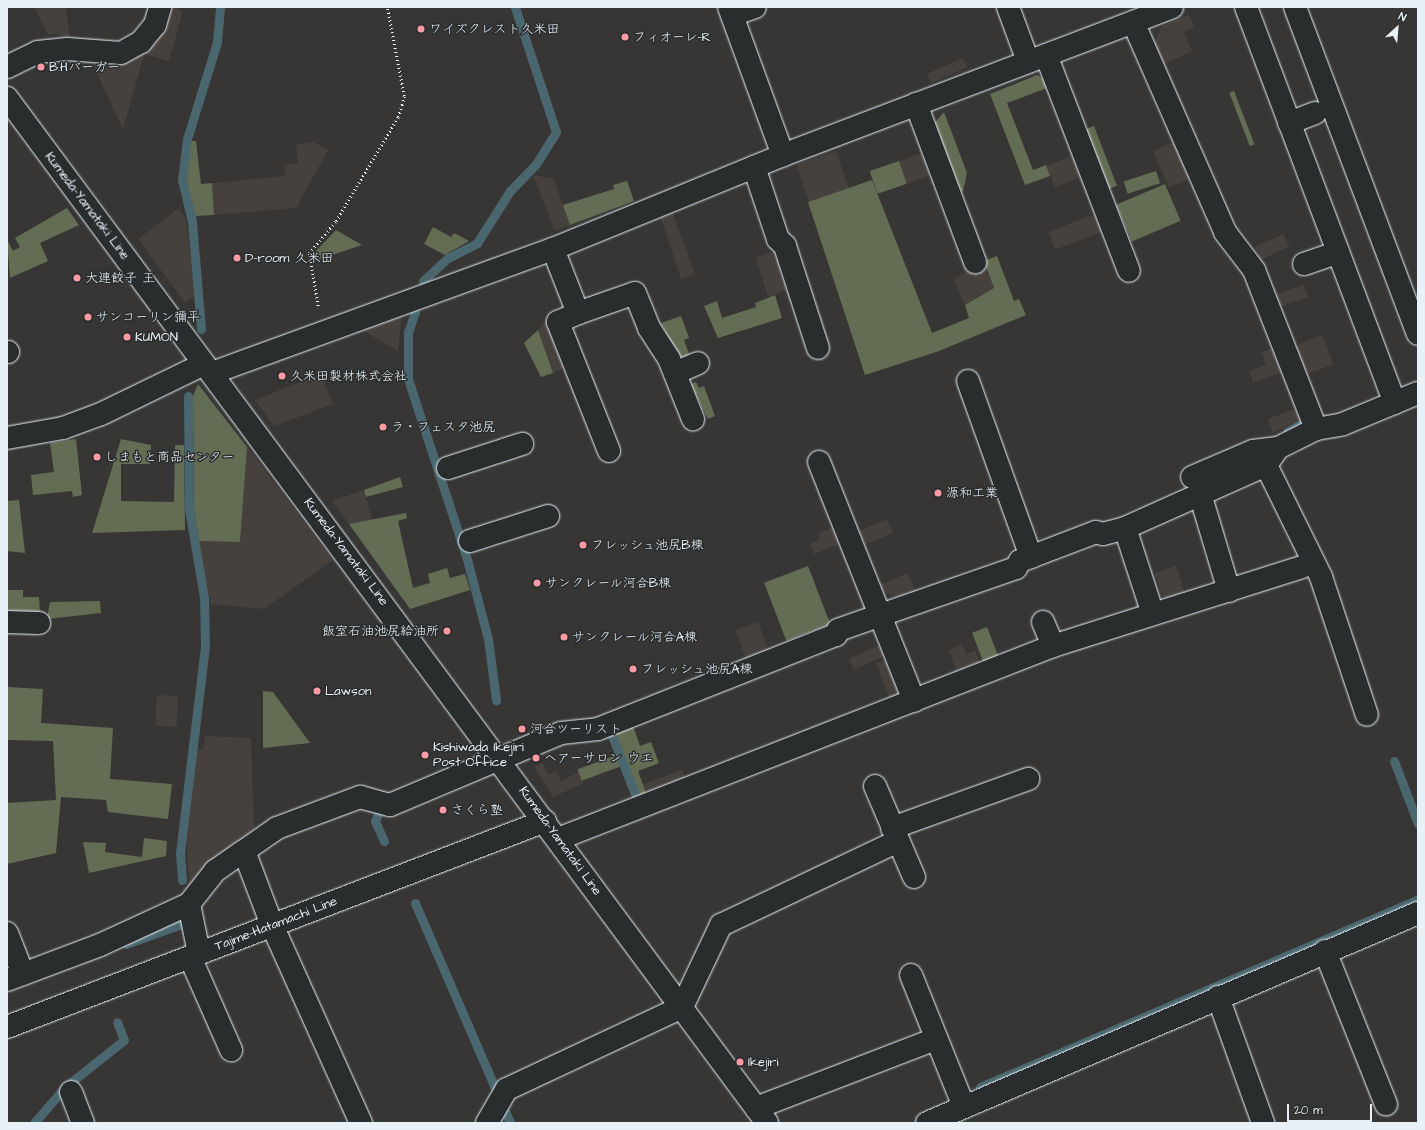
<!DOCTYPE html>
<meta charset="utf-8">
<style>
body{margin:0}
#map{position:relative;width:1425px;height:1130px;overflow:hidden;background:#373635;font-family:"Architects Daughter","Klee One",sans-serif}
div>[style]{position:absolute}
.built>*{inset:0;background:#47413e;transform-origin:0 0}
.green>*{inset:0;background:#636d54;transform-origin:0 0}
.stream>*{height:9px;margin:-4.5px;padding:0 4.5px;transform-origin:4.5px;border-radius:4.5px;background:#4a666e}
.path>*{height:2.5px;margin-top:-1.25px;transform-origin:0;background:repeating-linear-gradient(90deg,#e8f1f8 0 1px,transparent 0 4px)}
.roads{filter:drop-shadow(0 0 1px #e8f1f8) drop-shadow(0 0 1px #e8f1f8)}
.minor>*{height:22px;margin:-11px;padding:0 11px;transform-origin:11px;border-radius:11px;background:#2a2d2e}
.dots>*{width:11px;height:11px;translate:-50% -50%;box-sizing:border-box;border:2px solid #2a2d2e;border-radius:50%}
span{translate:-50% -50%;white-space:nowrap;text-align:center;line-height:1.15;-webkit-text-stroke:3px #2a2d2e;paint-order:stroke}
.poi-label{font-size:13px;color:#e8f1f8}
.left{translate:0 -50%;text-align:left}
.right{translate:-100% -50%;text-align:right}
.street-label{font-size:13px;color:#e8f1f8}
.frame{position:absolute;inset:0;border:8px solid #e8f1f8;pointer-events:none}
.north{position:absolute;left:1377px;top:8px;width:40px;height:40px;-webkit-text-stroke:3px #2a2d2e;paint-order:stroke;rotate:26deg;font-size:11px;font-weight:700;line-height:16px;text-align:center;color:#e8f1f8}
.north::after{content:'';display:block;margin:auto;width:14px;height:18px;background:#e8f1f8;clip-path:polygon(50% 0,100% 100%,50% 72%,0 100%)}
.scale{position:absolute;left:1287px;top:1104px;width:85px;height:18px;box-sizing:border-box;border:2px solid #e8f1f8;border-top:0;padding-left:5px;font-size:12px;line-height:14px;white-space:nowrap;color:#e8f1f8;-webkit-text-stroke:3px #2a2d2e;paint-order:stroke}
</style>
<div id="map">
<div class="built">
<div style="clip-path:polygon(34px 7px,66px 7px,70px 40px,59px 34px,48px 34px)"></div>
<div style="clip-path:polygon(173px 7px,183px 11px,169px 61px,144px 54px,123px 130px,93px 64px,137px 54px,152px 44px,166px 29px)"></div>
<div style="clip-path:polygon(1189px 15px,1194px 27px,1184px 32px,1192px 51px,1162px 65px,1153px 46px,1162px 26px)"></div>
<div style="left:963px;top:58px;width:10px;height:39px;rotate:66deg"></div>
<div style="left:1176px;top:141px;width:40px;height:25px;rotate:67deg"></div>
<div style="clip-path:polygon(313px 142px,328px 150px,296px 208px,214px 215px,212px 183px,285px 176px,284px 165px,298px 163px,296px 144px)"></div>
<div style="left:836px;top:151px;width:39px;height:42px;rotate:71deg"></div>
<div style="left:922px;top:153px;width:24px;height:24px;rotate:71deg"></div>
<div style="left:1073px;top:155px;width:23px;height:29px;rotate:67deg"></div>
<div style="clip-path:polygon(533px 175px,554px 179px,570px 225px,555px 231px)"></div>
<div style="clip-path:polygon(179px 208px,186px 219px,195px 295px,185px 303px,138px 239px)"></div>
<div style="clip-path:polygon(671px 208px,695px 274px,681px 279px,659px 212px)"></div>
<div style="left:1095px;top:214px;width:19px;height:50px;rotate:69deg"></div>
<div style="left:1283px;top:234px;width:14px;height:31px;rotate:65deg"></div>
<div style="left:776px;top:251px;width:41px;height:21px;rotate:73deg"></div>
<div style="clip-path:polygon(984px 261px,994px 288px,965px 305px,954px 279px)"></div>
<div style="left:1304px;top:285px;width:13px;height:31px;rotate:72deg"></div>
<div style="clip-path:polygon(402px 315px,398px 351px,362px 330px)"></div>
<div style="clip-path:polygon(549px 316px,568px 366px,553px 373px,538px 330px)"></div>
<div style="left:1322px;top:335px;width:31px;height:29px;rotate:68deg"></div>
<div style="clip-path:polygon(1274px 348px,1283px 372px,1253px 383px,1249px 371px,1266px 365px,1262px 352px)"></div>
<div style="clip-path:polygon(321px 374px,333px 404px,274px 426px,255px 400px)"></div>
<div style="left:1297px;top:408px;width:14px;height:31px;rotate:69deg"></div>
<div style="clip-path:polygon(247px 447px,333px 560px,264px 609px,211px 604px,199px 541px,240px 542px)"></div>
<div style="clip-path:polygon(364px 490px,373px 523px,349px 524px,332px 501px)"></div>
<div style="left:887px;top:519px;width:15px;height:30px;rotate:67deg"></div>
<div style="clip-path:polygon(834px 527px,840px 544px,814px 554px,810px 544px,820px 540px,818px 533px)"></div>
<div style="left:1176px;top:566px;width:29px;height:22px;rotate:72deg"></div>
<div style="clip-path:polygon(908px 573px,915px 591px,898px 598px,881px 590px,879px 585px)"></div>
<div style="left:758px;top:622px;width:30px;height:24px;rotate:70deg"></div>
<div style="clip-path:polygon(962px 644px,966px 654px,975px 651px,980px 663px,957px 672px,948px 650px)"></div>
<div style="left:880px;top:645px;width:12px;height:34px;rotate:66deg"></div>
<div style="clip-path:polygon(886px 660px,899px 693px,891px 702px,876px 663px)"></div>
<div style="left:157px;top:695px;width:21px;height:31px;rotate:3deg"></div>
<div style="clip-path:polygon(205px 736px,251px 738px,254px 829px,212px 864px,189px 892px,187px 843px,197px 749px,203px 750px)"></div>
<div style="clip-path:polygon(543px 763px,548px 775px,556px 771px,561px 781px,579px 772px,584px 783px,553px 797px,534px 767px)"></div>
<div style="left:682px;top:770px;width:12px;height:42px;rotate:70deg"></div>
</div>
<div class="green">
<div style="clip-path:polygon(1037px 75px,1044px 79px,1047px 88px,1007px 103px,1033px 170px,1046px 165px,1050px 176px,1025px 185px,990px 94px)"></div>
<div style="left:1234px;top:91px;width:57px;height:5px;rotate:69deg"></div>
<div style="clip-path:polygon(944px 112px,967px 173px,963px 192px,955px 186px,932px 126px)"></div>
<div style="left:1094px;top:126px;width:64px;height:9px;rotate:69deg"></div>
<div style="clip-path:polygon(190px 141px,196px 141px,201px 184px,212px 183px,214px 215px,194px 216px,191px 207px,186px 180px)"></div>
<div style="left:899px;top:161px;width:24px;height:31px;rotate:71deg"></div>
<div style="left:1156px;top:171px;width:13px;height:34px;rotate:72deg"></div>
<div style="clip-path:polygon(872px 180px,932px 333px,969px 318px,965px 305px,994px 288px,984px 261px,997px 256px,1014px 301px,1019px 299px,1026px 315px,939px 351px,865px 375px,808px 202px)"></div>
<div style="clip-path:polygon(627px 181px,634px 201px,570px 225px,563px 205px,614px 189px,613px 185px)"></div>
<div style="left:1165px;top:184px;width:40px;height:53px;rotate:67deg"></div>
<div style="clip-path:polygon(67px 208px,79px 225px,40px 243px,48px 261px,10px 278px,7px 239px,13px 251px,20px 247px,15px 238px)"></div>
<div style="clip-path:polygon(433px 227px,451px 237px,454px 233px,469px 241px,445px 255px,424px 244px)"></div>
<div style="clip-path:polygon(336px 230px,362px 245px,317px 260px,314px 253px)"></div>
<div style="clip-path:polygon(775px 295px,782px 318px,718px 338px,704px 306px,717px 301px,722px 318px,756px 307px,755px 303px)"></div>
<div style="clip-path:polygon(681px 316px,689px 338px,684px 340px,689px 354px,684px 358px,676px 353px,661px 323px)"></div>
<div style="clip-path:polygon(538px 330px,553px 373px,541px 377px,524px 343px)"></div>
<div style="clip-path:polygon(696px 382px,699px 388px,704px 386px,715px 416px,708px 419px,691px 384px)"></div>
<div style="clip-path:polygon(198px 384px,247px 447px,240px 542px,199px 541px,194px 509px,193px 396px)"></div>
<div style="clip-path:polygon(76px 439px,82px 495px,73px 497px,72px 491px,33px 495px,31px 475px,54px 472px,50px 443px)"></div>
<div style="clip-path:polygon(121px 439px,151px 445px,150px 464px,121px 464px,121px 501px,174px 502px,175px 445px,184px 445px,185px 530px,92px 533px)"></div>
<div style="clip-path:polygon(400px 477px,403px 487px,366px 497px,364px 490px)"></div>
<div style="clip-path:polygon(19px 500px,25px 553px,7px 551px,7px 501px)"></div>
<div style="clip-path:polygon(406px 513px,407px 518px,398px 521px,413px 588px,430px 583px,428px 574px,447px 568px,450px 578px,465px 574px,470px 590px,410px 609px,349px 524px)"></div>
<div style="left:808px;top:566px;width:62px;height:47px;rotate:69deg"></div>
<div style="clip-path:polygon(7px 590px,23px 590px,23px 597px,39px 597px,40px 613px,7px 614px)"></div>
<div style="clip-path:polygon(100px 601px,101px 613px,47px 619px,50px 602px)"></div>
<div style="left:987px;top:627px;width:31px;height:16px;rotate:69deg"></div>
<div style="clip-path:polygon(7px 687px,43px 689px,41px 723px,113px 728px,110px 779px,172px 784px,168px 819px,108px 812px,106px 800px,61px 797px,56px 853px,7px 864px,7px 803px,56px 800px,53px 741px,7px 740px)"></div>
<div style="clip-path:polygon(263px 691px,273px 692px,310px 743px,263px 748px)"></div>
<div style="clip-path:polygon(633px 726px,640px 746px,651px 742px,659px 763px,638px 771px,647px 796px,640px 799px,614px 734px)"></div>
<div style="left:617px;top:755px;width:12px;height:42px;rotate:70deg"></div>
<div style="clip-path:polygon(144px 838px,167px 841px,166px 856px,89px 873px,83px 842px,106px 843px,105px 852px,142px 857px)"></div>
</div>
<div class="stream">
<div style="left:423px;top:281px;width:34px;rotate:-43deg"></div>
<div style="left:448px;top:258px;width:33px;rotate:-27deg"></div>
<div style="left:477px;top:243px;width:62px;rotate:-57.6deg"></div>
<div style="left:510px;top:191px;width:37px;rotate:-46deg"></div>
<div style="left:536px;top:164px;width:38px;rotate:-58deg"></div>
<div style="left:556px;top:132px;width:132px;rotate:-108.2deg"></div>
<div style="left:415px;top:312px;width:21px;rotate:109deg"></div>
<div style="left:408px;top:332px;width:47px;rotate:90deg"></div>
<div style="left:408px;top:379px;width:194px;rotate:71.9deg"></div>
<div style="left:468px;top:563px;width:79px;rotate:75.3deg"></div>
<div style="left:488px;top:639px;width:62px;rotate:82.5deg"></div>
<div style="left:201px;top:329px;width:108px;rotate:-94.8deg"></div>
<div style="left:192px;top:221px;width:42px;rotate:-103.7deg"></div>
<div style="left:182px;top:180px;width:41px;rotate:-83deg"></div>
<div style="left:187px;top:139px;width:102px;rotate:-72.8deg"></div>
<div style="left:217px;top:42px;width:35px;rotate:-85deg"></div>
<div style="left:1287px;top:432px;width:16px;rotate:-30deg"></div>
<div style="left:611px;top:733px;width:71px;rotate:68.5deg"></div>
<div style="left:1394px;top:761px;width:67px;rotate:69.1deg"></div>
<div style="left:383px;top:803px;width:20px;rotate:114deg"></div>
<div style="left:375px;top:821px;width:22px;rotate:66deg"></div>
<div style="left:182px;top:880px;width:27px;rotate:-94deg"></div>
<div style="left:180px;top:853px;width:208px;rotate:-83.1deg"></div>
<div style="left:205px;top:647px;width:50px;rotate:-91.1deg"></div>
<div style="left:204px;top:597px;width:89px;rotate:-99.7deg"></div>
<div style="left:189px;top:509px;width:113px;rotate:-90.5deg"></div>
<div style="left:415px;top:903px;width:240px;rotate:66.6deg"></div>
<div style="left:126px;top:944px;width:59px;rotate:-19.7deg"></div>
<div style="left:980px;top:1087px;width:477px;rotate:-23.2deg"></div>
<div style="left:34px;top:1123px;width:48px;rotate:-49.3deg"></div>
<div style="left:65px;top:1087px;width:75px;rotate:-38.5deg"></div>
<div style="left:124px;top:1040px;width:19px;rotate:-111deg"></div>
</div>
<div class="path">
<div style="left:318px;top:306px;width:54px;rotate:-99.6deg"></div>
<div style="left:309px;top:253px;width:42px;rotate:-49.8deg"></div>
<div style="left:336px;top:221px;width:121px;rotate:-59.2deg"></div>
<div style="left:398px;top:117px;width:13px;rotate:-72deg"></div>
<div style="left:402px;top:105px;width:9px;rotate:-77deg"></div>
<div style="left:404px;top:96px;width:91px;rotate:-100.8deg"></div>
</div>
<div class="roads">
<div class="minor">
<div style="left:729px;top:7px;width:158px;rotate:70deg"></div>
<div style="left:1008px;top:7px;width:58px;rotate:69.7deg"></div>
<div style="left:1246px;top:7px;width:423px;rotate:69.4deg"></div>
<div style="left:1295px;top:7px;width:349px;rotate:69.4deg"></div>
<div style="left:732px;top:15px;width:24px;rotate:-19deg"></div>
<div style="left:1133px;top:22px;width:229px;rotate:66.3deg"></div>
<div style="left:1225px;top:232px;width:48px;rotate:52.7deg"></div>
<div style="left:1254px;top:270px;width:171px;rotate:68.7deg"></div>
<div style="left:1046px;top:55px;width:231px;rotate:69deg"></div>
<div style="left:7px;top:67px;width:34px;rotate:-26deg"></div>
<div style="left:38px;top:52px;width:29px;rotate:-6deg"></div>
<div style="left:67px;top:49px;width:54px;rotate:4.2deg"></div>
<div style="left:121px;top:53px;width:23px;rotate:-29deg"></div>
<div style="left:141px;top:42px;width:22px;rotate:-51deg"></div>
<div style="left:155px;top:25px;width:19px;rotate:-74deg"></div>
<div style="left:7px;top:98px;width:1276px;rotate:53.44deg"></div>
<div style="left:916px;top:104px;width:169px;rotate:69.5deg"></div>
<div style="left:1289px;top:123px;width:28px;rotate:-21deg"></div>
<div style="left:754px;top:167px;width:76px;rotate:71.6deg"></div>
<div style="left:778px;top:239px;width:10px;rotate:45deg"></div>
<div style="left:785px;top:246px;width:107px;rotate:72.1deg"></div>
<div style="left:553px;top:249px;width:69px;rotate:68.7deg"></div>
<div style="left:1304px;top:264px;width:36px;rotate:-19deg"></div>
<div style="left:7px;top:352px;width:1px"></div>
<div style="left:212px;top:373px;width:363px;rotate:-20deg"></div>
<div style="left:553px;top:249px;width:248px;rotate:-22.2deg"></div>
<div style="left:783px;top:155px;width:416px;rotate:-20.8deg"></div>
<div style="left:675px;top:373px;width:25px;rotate:-23deg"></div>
<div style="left:968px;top:381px;width:187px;rotate:70.3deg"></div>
<div style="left:7px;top:438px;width:57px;rotate:-10.1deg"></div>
<div style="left:63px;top:428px;width:40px;rotate:-20.2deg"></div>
<div style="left:101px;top:414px;width:114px;rotate:-25.9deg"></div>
<div style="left:1278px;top:448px;width:21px;rotate:125deg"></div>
<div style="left:1266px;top:465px;width:125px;rotate:63.8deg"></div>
<div style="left:1321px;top:577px;width:145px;rotate:71.6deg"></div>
<div style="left:609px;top:451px;width:139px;rotate:-111.6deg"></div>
<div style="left:558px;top:322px;width:22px;rotate:-24deg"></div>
<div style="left:578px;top:313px;width:60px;rotate:-19.3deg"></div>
<div style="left:635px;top:293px;width:38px;rotate:68deg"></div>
<div style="left:649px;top:328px;width:37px;rotate:57deg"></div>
<div style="left:669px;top:359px;width:65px;rotate:68.2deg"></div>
<div style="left:819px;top:462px;width:257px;rotate:68.3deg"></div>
<div style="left:448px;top:468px;width:78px;rotate:-18deg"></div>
<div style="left:1192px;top:477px;width:66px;rotate:-23.1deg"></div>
<div style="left:1253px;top:451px;width:25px;rotate:-7deg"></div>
<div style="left:1278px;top:448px;width:42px;rotate:-26.6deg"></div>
<div style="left:1316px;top:429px;width:27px;rotate:-10deg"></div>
<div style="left:1343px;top:424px;width:81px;rotate:-22.5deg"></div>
<div style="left:1201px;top:497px;width:98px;rotate:73.4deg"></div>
<div style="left:1125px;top:528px;width:90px;rotate:72deg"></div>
<div style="left:470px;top:541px;width:82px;rotate:-17.8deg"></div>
<div style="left:7px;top:622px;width:32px;rotate:2deg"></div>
<div style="left:1043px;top:622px;width:26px;rotate:67deg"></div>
<div style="left:875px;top:786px;width:99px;rotate:66.8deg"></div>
<div style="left:892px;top:828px;width:145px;rotate:-19.8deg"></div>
<div style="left:558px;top:839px;width:531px;rotate:-21.3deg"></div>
<div style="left:1053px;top:646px;width:261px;rotate:-17.6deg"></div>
<div style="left:244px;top:851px;width:40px;rotate:-34.9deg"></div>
<div style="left:277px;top:828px;width:89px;rotate:-20.5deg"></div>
<div style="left:360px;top:797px;width:31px;rotate:15deg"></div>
<div style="left:390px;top:805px;width:186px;rotate:-22.8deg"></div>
<div style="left:561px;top:733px;width:37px;rotate:-6deg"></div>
<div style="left:598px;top:729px;width:256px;rotate:-21.6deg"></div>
<div style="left:836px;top:635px;width:5px;rotate:-68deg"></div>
<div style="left:838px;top:630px;width:188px;rotate:-19.2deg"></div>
<div style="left:1016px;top:568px;width:8px;rotate:-60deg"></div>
<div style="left:1020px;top:561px;width:81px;rotate:-20.9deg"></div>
<div style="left:1096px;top:532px;width:7px;rotate:16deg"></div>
<div style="left:1103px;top:534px;width:23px;rotate:-15deg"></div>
<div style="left:1125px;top:528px;width:154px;rotate:-24.1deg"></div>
<div style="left:189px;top:904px;width:50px;rotate:78.5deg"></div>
<div style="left:7px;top:933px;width:44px;rotate:68.7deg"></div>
<div style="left:1325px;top:951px;width:165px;rotate:68.3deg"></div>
<div style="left:190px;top:957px;width:102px;rotate:66.2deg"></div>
<div style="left:911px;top:975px;width:142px;rotate:68.1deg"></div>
<div style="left:7px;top:980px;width:99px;rotate:-20.6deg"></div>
<div style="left:100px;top:945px;width:98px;rotate:-24.7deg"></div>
<div style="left:189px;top:904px;width:42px;rotate:-51.8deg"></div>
<div style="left:215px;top:871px;width:35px;rotate:-35deg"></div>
<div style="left:244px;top:851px;width:79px;rotate:69.3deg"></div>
<div style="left:272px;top:925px;width:217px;rotate:65.8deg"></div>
<div style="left:1218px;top:997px;width:134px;rotate:70.3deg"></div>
<div style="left:7px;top:1027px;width:576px;rotate:-20.95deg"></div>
<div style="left:71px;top:1092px;width:33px;rotate:69deg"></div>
<div style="left:756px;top:1108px;width:193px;rotate:-21deg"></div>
<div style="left:487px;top:1123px;width:39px;rotate:-60deg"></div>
<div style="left:507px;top:1089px;width:193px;rotate:-25.1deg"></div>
<div style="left:682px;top:1007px;width:91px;rotate:-64.6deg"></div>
<div style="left:721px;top:925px;width:196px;rotate:-25.4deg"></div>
<div style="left:927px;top:1123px;width:534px;rotate:-23.16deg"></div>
</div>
</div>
<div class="dots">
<div style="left:421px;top:29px;background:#ff9aa2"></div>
<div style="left:625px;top:37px;background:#ff9aa2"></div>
<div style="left:41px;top:67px;background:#ff9aa2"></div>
<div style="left:237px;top:258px;background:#ff9aa2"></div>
<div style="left:77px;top:278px;background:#ff9aa2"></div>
<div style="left:88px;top:317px;background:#ff9aa2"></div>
<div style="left:127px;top:337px;background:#ff9aa2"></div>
<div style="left:282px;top:376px;background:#ff9aa2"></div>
<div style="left:383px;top:427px;background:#ff9aa2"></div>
<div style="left:97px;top:457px;background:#ff9aa2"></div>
<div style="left:938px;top:493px;background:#ff9aa2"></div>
<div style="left:583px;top:545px;background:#ff9aa2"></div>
<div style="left:537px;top:583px;background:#ff9aa2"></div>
<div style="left:447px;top:631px;background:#ff9aa2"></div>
<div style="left:564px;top:637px;background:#ff9aa2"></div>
<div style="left:633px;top:669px;background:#ff9aa2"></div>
<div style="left:317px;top:691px;background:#ff9aa2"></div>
<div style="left:522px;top:729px;background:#ff9aa2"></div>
<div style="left:425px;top:755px;background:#ff9aa2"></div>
<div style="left:536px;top:758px;background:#ff9aa2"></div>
<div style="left:443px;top:810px;background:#ff9aa2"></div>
<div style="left:740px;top:1062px;background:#ff9aa2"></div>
</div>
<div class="poi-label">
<span class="left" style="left:429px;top:29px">ワイズクレスト久米田</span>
<span class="left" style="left:633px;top:37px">フィオーレ-R</span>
<span class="left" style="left:49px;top:67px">B.Hバーガー</span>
<span class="left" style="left:245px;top:258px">D-room 久米田</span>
<span class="left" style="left:85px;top:278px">大連餃子 王</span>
<span class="left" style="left:96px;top:317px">サンコーリン彌平</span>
<span class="left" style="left:135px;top:337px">KUMON</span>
<span class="left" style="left:290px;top:376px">久米田製材株式会社</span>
<span class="left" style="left:391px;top:427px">ラ・フェスタ池尻</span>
<span class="left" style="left:105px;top:457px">しまもと商品センター</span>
<span class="left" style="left:946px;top:493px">源和工業</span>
<span class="left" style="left:591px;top:545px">フレッシュ池尻B棟</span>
<span class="left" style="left:545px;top:583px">サンクレール河合B棟</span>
<span class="right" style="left:439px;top:631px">飯室石油池尻給油所</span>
<span class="left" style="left:572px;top:637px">サンクレール河合A棟</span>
<span class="left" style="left:641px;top:669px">フレッシュ池尻A棟</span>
<span class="left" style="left:325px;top:691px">Lawson</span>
<span class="left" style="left:530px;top:729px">河合ツーリスト</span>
<span class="left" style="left:433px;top:755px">Kishiwada Ikejiri<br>Post Office</span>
<span class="left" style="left:544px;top:758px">ヘアーサロン ウエ</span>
<span class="left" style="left:451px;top:810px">さくら塾</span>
<span class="left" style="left:748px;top:1062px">Ikejiri</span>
</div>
<div class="street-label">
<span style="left:87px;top:206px;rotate:53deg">Kumeda-Yamataki Line</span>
<span style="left:346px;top:552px;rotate:53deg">Kumeda-Yamataki Line</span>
<span style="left:560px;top:841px;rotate:54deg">Kumeda-Yamataki Line</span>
<span style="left:276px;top:924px;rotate:-21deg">Tajime-Hatamachi Line</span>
</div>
<div class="frame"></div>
<div class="north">N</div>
<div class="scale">20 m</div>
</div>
